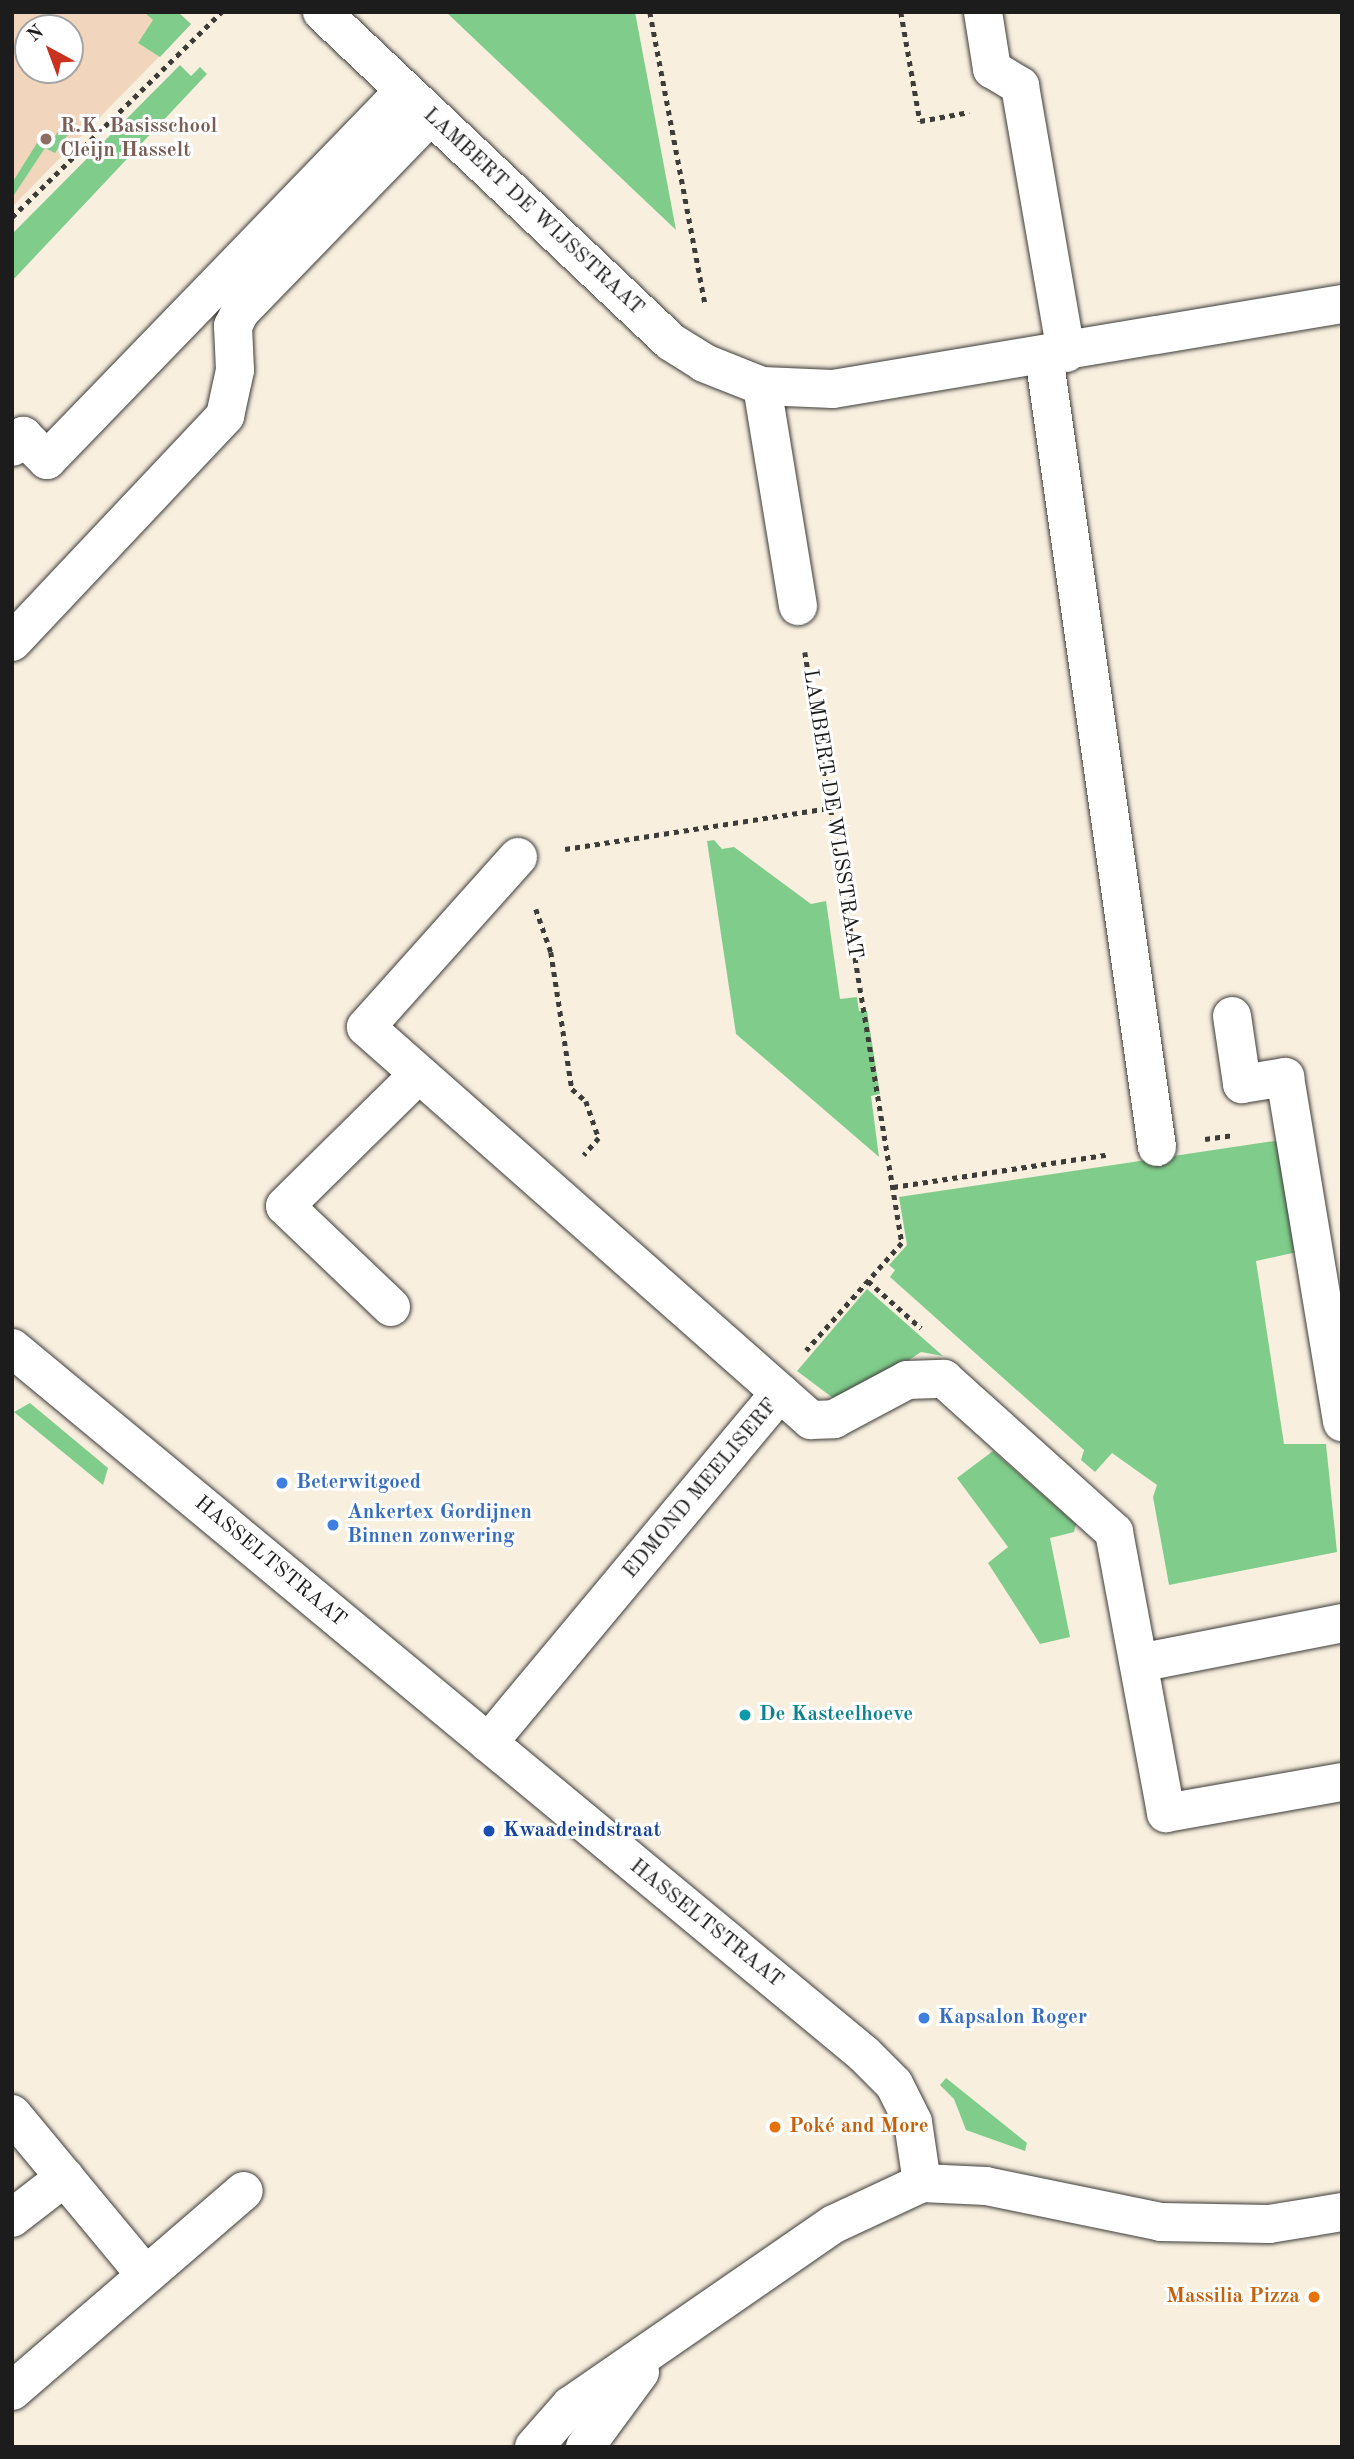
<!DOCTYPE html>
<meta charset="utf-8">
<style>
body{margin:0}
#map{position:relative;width:1354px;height:2459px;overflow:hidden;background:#f8efdf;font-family:"Old Standard TT",serif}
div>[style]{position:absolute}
.built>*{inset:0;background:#f1d5bd}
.green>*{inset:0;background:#80cd8b}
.path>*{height:4.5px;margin-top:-2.25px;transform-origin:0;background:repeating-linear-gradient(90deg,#3d3c39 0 5px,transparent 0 10px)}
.roads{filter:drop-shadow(0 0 2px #3d3c39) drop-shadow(0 0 2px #3d3c39)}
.minor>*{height:38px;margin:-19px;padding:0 19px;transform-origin:19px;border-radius:19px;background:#fff}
.dots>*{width:19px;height:19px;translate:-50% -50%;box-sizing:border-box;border:4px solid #fff;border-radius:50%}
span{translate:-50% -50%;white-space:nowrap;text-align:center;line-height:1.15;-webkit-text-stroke:6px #fff;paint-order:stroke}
.education-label{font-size:21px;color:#785e54;font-weight:700}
.left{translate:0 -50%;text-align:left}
.street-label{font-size:21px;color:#1c1c1c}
.shop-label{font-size:21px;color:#366cbe;font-weight:700}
.culture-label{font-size:21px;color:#0d838f;font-weight:700}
.transit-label{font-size:21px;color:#164399;font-weight:700}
.food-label{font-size:21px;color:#c56008;font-weight:700}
.right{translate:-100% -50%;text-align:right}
.frame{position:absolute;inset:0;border:14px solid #1c1c1c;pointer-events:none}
.north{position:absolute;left:14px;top:14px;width:70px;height:70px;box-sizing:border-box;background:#fff;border:2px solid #a4a4a4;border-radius:50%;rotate:319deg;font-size:19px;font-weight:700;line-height:28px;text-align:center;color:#1c1c1c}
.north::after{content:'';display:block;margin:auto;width:24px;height:32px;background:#c8321e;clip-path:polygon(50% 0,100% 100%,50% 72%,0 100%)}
</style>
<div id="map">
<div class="built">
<div style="clip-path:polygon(evenodd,12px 12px,178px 12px,191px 24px,12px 207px,12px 12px,28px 28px,70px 28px,70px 70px,28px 70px,28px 28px)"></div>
</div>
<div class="green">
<div style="clip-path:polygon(144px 12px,178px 12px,191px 24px,160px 57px,138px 43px,153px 20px)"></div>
<div style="clip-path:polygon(446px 12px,635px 12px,676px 230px)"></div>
<div style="clip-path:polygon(180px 65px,191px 76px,200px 67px,207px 74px,12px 281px,12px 234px)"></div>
<div style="clip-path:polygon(67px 118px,76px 123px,55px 153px,45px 148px,12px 198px,12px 183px,42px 135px,52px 141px)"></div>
<div style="clip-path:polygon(714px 840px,722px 849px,734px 847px,811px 904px,826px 901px,840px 999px,857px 997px,859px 1011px,867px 1011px,880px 1094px,871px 1096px,879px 1157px,736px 1034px,707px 841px)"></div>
<div style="clip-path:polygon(1281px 1140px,1297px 1252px,1256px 1261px,1284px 1444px,1326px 1444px,1337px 1552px,1169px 1585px,1153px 1497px,1157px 1485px,1112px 1453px,1095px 1472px,1081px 1460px,1084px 1450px,890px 1277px,895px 1270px,889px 1265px,907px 1245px,899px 1197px)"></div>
<div style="clip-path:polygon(867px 1289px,943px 1356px,921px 1352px,853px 1397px,837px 1401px,797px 1371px)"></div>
<div style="clip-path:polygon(30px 1403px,108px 1468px,103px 1485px,14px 1412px)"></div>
<div style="clip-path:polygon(993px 1451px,1076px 1524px,1074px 1532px,1050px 1538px,1070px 1637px,1040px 1644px,988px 1563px,1008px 1547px,957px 1478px)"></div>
<div style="clip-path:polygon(946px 2078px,1027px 2143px,1025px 2151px,966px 2130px,954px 2099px,940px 2085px)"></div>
</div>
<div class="path">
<div style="left:650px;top:12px;width:297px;rotate:79.3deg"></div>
<div style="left:901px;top:12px;width:111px;rotate:80.1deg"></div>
<div style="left:920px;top:121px;width:50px;rotate:-10.4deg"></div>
<div style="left:12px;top:217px;width:293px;rotate:-44.4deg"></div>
<div style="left:805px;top:652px;width:599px;rotate:80.68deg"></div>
<div style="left:902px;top:1243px;width:144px;rotate:131.6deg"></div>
<div style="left:565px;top:849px;width:269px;rotate:-8.8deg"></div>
<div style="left:536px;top:909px;width:46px;rotate:70.8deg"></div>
<div style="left:551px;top:952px;width:139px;rotate:81.3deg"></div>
<div style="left:572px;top:1089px;width:18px;rotate:41deg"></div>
<div style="left:586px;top:1101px;width:39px;rotate:71deg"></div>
<div style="left:599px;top:1138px;width:23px;rotate:131deg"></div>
<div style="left:1205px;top:1139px;width:29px;rotate:-8deg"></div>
<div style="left:893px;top:1187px;width:219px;rotate:-8.6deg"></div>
<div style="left:868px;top:1281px;width:71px;rotate:41.6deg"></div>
</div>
<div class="roads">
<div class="minor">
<div style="left:322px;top:12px;width:480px;rotate:43.4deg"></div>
<div style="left:671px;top:342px;width:39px;rotate:32deg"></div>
<div style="left:704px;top:363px;width:62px;rotate:21.6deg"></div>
<div style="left:762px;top:386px;width:71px;rotate:2.4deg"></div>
<div style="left:833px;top:389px;width:516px;rotate:-9.48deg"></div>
<div style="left:983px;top:12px;width:58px;rotate:81deg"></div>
<div style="left:992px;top:69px;width:33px;rotate:31deg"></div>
<div style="left:1020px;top:86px;width:271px;rotate:80.2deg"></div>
<div style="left:1044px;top:356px;width:799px;rotate:81.87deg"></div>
<div style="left:762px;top:386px;width:223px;rotate:80.7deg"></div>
<div style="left:12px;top:447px;width:16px;rotate:-45deg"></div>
<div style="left:23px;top:436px;width:34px;rotate:45deg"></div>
<div style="left:47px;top:460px;width:513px;rotate:-45.95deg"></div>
<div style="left:12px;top:642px;width:311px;rotate:-46.7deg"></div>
<div style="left:225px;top:416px;width:47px;rotate:-77.7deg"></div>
<div style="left:235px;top:370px;width:44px;rotate:-92.6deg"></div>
<div style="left:233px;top:326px;width:16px;rotate:-63deg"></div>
<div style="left:240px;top:312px;width:274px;rotate:-45.9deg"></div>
<div style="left:518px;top:857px;width:228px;rotate:131.8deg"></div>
<div style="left:366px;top:1027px;width:594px;rotate:41.45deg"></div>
<div style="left:811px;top:1420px;width:23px;rotate:-2deg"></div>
<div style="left:834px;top:1419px;width:83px;rotate:-28.1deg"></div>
<div style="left:907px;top:1380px;width:37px;rotate:-2deg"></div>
<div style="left:944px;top:1379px;width:229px;rotate:42deg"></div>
<div style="left:1114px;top:1532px;width:286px;rotate:79.5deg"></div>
<div style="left:1166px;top:1813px;width:179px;rotate:-10deg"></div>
<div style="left:1232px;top:1016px;width:69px;rotate:81.6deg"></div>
<div style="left:1242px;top:1084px;width:44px;rotate:-9.2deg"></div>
<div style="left:1285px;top:1077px;width:350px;rotate:80.6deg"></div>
<div style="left:391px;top:1307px;width:146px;rotate:-136.4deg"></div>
<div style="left:285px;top:1206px;width:188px;rotate:-44.6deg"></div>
<div style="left:12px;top:1348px;width:1106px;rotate:39.65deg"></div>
<div style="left:864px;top:2054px;width:42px;rotate:45deg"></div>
<div style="left:894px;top:2084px;width:42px;rotate:63.4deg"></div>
<div style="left:913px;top:2122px;width:62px;rotate:81.6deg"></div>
<div style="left:1139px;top:1663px;width:207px;rotate:-11.1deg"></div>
<div style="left:488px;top:1743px;width:456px;rotate:-50.2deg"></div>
<div style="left:12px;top:2114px;width:208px;rotate:50.3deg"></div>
<div style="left:12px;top:2218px;width:67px;rotate:-37.7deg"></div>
<div style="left:12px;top:2391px;width:306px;rotate:-40.8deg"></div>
<div style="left:534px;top:2447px;width:55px;rotate:-48.7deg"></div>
<div style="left:570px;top:2406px;width:321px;rotate:-34.6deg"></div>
<div style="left:834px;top:2224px;width:97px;rotate:-25deg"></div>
<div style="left:922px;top:2183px;width:64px;rotate:2.7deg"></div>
<div style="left:986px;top:2186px;width:179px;rotate:11.6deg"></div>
<div style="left:1161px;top:2222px;width:108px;rotate:1.1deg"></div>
<div style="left:1269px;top:2224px;width:74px;rotate:-9.3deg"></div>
<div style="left:585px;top:2447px;width:93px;rotate:-53.7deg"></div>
</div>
</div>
<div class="dots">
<div style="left:46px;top:139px;background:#8d6e63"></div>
<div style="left:282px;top:1483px;background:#3f7fe0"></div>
<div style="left:333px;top:1525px;background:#3f7fe0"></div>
<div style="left:745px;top:1715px;background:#0f9aa8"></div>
<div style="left:489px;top:1831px;background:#1a4fb4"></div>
<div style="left:924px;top:2018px;background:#3f7fe0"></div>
<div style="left:775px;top:2127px;background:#e8710a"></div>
<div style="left:1314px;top:2297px;background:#e8710a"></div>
</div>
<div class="education-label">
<span class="left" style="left:60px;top:139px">R.K. Basisschool<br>Cleijn Hasselt</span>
</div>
<div class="street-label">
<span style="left:533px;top:212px;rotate:43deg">LAMBERT DE WIJSSTRAAT</span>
<span style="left:832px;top:814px;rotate:81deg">LAMBERT DE WIJSSTRAAT</span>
<span style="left:701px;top:1489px;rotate:-50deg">EDMOND MEELISERF</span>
<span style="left:270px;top:1562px;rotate:40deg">HASSELTSTRAAT</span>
<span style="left:706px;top:1924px;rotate:39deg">HASSELTSTRAAT</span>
</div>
<div class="shop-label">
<span class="left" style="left:296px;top:1483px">Beterwitgoed</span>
<span class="left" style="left:347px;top:1525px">Ankertex Gordijnen<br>Binnen zonwering</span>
<span class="left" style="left:938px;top:2018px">Kapsalon Roger</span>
</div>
<div class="culture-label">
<span class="left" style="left:759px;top:1715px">De Kasteelhoeve</span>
</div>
<div class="transit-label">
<span class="left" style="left:503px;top:1831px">Kwaadeindstraat</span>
</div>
<div class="food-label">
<span class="left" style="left:789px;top:2127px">Poké and More</span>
<span class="right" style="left:1300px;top:2297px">Massilia Pizza</span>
</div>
<div class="frame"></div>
<div class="north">N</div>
</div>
